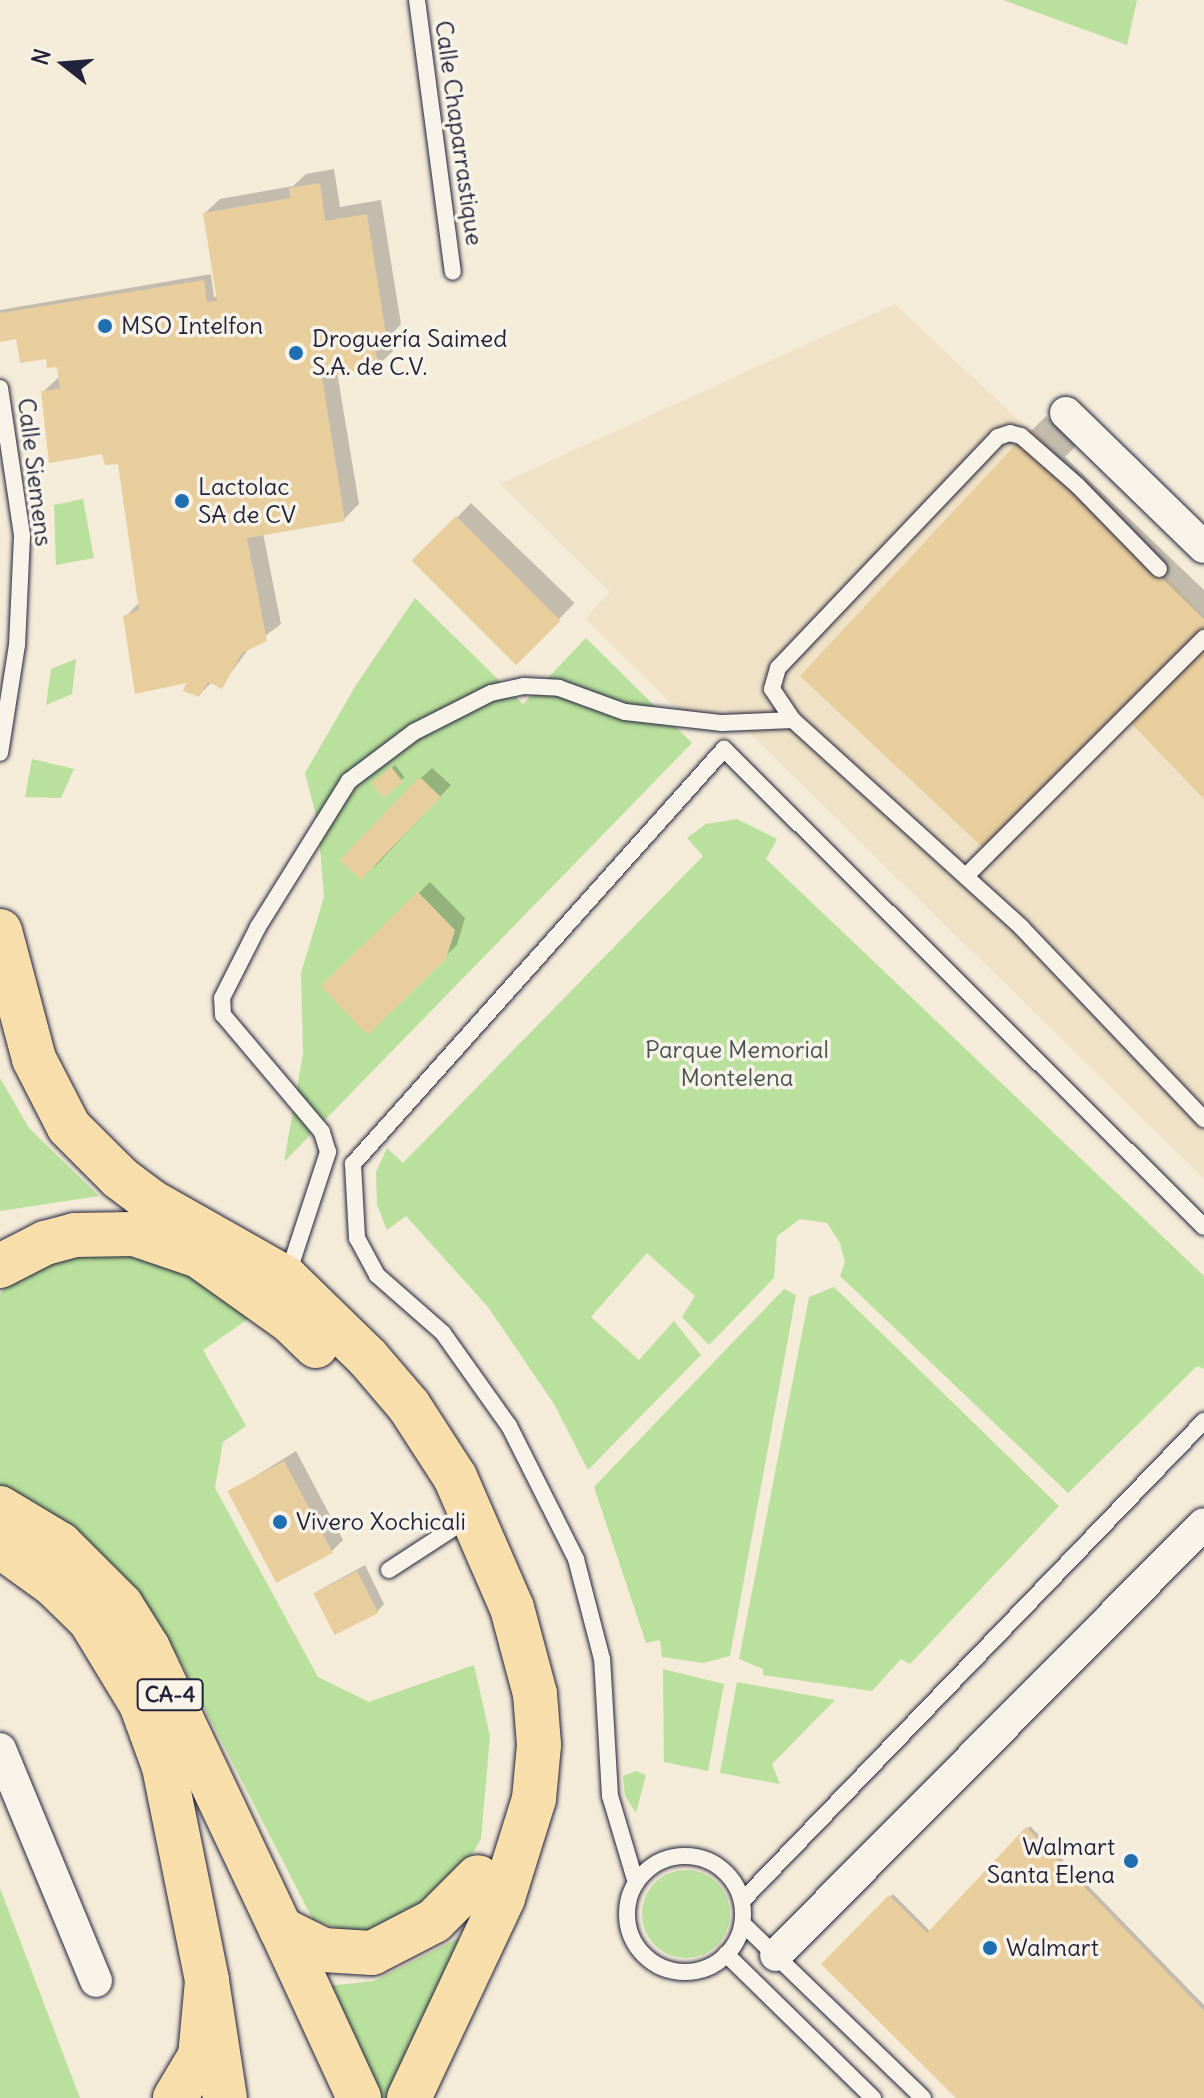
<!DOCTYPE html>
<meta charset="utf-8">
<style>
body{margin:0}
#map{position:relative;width:1204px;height:2098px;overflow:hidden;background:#f4ebd9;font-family:Delius,sans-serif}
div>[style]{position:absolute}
.built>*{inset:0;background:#f0e2c7}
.green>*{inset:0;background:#b9e09c}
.round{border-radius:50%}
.shadow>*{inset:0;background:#0003;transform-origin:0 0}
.building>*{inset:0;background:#e8cd9d;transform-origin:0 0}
.roads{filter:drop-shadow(0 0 2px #22223b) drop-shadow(0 0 2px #22223b)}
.service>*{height:16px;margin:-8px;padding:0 8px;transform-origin:8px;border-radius:8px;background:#f7f3e8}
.service>.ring{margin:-8px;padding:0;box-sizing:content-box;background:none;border:16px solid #f7f3e8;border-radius:50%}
.minor>*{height:32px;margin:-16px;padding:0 16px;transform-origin:16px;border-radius:16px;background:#f7f3e8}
.primary>*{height:44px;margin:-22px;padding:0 22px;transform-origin:22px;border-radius:22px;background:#f8deab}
.trunk>*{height:44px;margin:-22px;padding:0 22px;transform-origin:22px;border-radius:22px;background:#f8deab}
.dots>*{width:22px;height:22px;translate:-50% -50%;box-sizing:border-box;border:4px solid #f7f3e8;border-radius:50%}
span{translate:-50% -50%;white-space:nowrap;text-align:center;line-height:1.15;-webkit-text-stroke:7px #f7f3e8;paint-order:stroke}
.shield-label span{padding:2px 6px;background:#f7f3e8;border:2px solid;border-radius:6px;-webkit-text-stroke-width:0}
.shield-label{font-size:22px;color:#22223b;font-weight:700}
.street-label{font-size:24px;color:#22223b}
.poi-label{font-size:24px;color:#22223b}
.left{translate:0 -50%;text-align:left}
.right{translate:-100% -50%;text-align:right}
.park-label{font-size:24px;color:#485253}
.north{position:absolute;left:24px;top:24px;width:80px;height:80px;-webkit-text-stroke:6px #f7f3e8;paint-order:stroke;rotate:287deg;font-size:22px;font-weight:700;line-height:32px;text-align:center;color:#22223b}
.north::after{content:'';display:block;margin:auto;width:28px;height:36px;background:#22223b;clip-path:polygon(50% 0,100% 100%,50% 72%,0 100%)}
</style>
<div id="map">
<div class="built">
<div style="clip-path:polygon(895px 304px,1063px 462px,1204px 617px,1204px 1179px,725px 709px,701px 733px,585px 619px,610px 592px,500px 484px)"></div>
</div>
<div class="green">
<div style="clip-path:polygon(1003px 0,1137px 0,1127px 45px)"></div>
<div style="clip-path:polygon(83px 499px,94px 558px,56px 565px,54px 505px)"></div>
<div style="clip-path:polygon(415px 598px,523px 704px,586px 638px,692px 743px,284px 1162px,303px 1054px,301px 973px,324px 897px,318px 823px,305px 773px,356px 685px)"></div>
<div style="clip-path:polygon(76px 659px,72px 694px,46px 705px,51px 669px)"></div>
<div style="clip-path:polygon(32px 759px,74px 769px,61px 798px,25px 797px)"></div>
<div style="clip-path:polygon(737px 819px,777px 839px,766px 859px,1204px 1276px,1204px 1369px,1197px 1366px,1068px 1493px,840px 1276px,845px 1262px,840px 1243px,827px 1223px,800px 1219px,777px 1236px,774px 1278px,709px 1345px,682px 1317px,695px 1296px,647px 1253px,591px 1317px,639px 1360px,674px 1321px,701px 1355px,588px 1470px,554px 1404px,488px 1307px,406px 1216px,387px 1230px,377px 1205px,376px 1172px,387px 1148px,403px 1163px,703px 856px,687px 838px,706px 824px)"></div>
<div style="clip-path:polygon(0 1078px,29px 1128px,99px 1196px,0 1211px)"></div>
<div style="clip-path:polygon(148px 1252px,258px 1312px,203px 1350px,246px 1426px,223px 1442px,215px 1488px,318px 1677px,369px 1702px,474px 1665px,490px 1736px,481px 1839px,462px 1871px,440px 1893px,361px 1936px,313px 1920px,179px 1658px,127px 1588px,0 1494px,0 1294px,10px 1282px,63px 1254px)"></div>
<div style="clip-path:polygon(834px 1287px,1059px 1506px,910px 1664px,901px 1659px,872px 1691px,763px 1675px,763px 1669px,739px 1659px,809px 1297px)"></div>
<div style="clip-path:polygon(784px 1289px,796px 1295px,730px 1656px,703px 1663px,662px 1657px,660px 1640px,646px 1643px,594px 1487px)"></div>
<div style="clip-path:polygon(663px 1669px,724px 1684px,708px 1771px,664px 1762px)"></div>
<div style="clip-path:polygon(737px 1682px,835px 1700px,772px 1764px,780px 1784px,720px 1773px)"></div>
<div style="clip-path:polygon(636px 1771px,646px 1775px,636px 1813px,625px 1796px,623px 1776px)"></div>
<div class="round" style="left:642px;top:1870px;width:88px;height:88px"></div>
<div style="clip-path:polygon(0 1888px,80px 2098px,0 2098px)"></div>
<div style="clip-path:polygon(459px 1938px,452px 1980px,388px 2098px,378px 2098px,328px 1986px,374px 1981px)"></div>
</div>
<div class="shadow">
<div style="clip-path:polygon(334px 169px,340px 207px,381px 200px,401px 324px,390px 336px,393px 351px,378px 365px,337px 372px,359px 504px,344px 519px,263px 533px,281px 624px,250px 647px,221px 686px,212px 682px,199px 695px,125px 617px,140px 602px,120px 461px,43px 392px,60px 376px,58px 364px,18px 337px,0 340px,0 310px,211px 274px,214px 298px,218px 294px,205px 213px,220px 199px,293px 186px,306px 174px)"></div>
<div style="clip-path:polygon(1046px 416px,1076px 446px,1065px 457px,1204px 590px,1204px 796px,1031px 431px)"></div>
<div style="left:471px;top:503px;width:144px;height:81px;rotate:44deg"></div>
<div style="left:395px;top:765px;width:16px;height:24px;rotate:52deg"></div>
<div style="clip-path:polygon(432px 768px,451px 785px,374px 868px,421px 778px)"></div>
<div style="clip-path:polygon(430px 882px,465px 918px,457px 945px,368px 1032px,324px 986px)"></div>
<div style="clip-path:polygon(296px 1451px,343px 1540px,332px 1551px,230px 1492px)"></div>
<div style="clip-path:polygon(365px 1565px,384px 1604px,377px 1612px,316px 1592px)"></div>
<div style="clip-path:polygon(1030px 1826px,1204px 2005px,1204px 2098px,958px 2098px,824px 1964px,893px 1894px,931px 1932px)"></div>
</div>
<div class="building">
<div style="clip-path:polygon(320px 183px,325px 221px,367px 214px,387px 341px,374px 343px,379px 367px,322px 377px,345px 521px,247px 538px,267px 641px,242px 653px,222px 689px,208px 682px,199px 697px,183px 691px,186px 683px,135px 694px,123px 616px,139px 610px,118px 464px,105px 465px,102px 454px,49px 463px,41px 391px,60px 389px,57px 367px,47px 368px,46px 359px,20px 363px,16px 339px,0 342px,0 313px,204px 280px,207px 302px,217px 301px,203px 213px,290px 198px,289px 188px)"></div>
<div style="clip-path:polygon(1030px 429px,1063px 462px,1052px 473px,1204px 619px,1204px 799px,1128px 720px,996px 860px,800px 676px)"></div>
<div style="left:456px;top:516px;width:148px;height:63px;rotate:45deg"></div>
<div style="left:391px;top:767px;width:19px;height:25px;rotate:51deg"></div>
<div style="left:420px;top:777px;width:29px;height:115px;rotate:44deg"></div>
<div style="clip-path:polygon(418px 892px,455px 930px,446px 959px,368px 1035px,321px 986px)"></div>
<div style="left:284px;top:1461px;width:104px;height:64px;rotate:62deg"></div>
<div style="left:357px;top:1571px;width:47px;height:49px;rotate:63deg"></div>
<div style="clip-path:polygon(1026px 1827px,1204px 2011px,1204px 2098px,956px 2098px,821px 1964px,889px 1895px,927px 1933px)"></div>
</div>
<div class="roads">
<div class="service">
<div style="left:417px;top:0;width:274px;rotate:82.5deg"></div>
<div style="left:0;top:388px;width:150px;rotate:81.5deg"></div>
<div style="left:22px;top:536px;width:109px;rotate:92.6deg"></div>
<div style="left:17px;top:645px;width:109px;rotate:98.9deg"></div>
<div style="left:1159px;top:569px;width:117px;rotate:-134.3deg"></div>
<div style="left:1077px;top:485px;width:74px;rotate:-138.8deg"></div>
<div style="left:1021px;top:436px;width:11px;rotate:-165deg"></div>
<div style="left:1010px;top:433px;width:13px;rotate:162deg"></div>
<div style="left:998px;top:437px;width:319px;rotate:133.6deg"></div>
<div style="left:778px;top:668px;width:22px;rotate:106deg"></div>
<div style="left:772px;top:689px;width:37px;rotate:56deg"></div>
<div style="left:793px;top:720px;width:309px;rotate:42.2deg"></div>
<div style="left:1022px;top:928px;width:264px;rotate:46.4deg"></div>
<div style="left:966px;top:876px;width:337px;rotate:-45deg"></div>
<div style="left:287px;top:1277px;width:132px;rotate:-71.8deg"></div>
<div style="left:328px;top:1152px;width:21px;rotate:-107deg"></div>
<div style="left:322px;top:1132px;width:153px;rotate:-130.2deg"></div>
<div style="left:223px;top:1015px;width:17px;rotate:-93deg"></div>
<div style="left:222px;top:998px;width:80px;rotate:-63.1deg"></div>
<div style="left:258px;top:927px;width:172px;rotate:-58.1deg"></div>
<div style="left:349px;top:781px;width:81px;rotate:-37deg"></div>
<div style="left:414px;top:732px;width:86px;rotate:-26.9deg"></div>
<div style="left:491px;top:693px;width:34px;rotate:-12deg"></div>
<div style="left:524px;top:686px;width:35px;rotate:3deg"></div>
<div style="left:559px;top:688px;width:70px;rotate:20deg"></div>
<div style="left:625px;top:712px;width:98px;rotate:6.5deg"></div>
<div style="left:722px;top:723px;width:71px;rotate:-2.4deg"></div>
<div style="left:389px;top:1570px;width:75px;rotate:-33.1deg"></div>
<div class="ring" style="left:627px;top:1856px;width:100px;height:100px"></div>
<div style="left:636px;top:1883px;width:91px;rotate:-106.6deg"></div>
<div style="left:610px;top:1796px;width:137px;rotate:-93.3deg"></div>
<div style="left:602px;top:1659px;width:103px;rotate:-104.6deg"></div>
<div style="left:576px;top:1559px;width:149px;rotate:-116.7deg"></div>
<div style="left:509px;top:1426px;width:114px;rotate:-125.4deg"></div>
<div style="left:443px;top:1333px;width:88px;rotate:-138.7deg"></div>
<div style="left:377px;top:1275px;width:42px;rotate:-118.4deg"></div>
<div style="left:357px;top:1238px;width:74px;rotate:-93.1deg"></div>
<div style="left:353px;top:1164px;width:557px;rotate:-48.2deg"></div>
<div style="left:724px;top:749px;width:677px;rotate:44.88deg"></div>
<div style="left:743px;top:1900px;width:665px;rotate:-46.1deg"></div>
<div style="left:743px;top:1924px;width:250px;rotate:44deg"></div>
<div style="left:726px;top:1954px;width:206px;rotate:44.4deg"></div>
</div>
<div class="minor">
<div style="left:1066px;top:413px;width:192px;rotate:44.2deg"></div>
<div style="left:0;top:1749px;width:251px;rotate:67.5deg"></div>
<div style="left:776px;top:1955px;width:607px;rotate:-45.2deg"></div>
</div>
<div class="primary">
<div style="left:0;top:931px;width:132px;rotate:75.1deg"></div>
<div style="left:34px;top:1059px;width:76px;rotate:62.8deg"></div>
<div style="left:69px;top:1127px;width:72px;rotate:45deg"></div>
<div style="left:120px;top:1178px;width:38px;rotate:37deg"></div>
<div style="left:150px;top:1201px;width:156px;rotate:29.5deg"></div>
<div style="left:286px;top:1278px;width:115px;rotate:44.3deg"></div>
<div style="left:368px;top:1358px;width:63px;rotate:49.5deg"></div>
<div style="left:409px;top:1406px;width:85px;rotate:57.1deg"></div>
<div style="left:455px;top:1477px;width:143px;rotate:66.5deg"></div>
<div style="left:512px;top:1608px;width:89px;rotate:75deg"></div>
<div style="left:535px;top:1694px;width:51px;rotate:85.5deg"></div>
<div style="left:539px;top:1745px;width:54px;rotate:95.3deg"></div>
<div style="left:534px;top:1799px;width:104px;rotate:107.4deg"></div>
<div style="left:0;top:1266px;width:51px;rotate:-27.1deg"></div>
<div style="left:45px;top:1243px;width:31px;rotate:-15deg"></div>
<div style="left:75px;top:1235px;width:59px;rotate:-1deg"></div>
<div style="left:134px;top:1234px;width:69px;rotate:18.7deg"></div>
<div style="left:199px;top:1256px;width:112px;rotate:35.5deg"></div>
<div style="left:290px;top:1321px;width:36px;rotate:44deg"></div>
<div style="left:0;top:1508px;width:70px;rotate:31deg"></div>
<div style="left:60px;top:1544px;width:86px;rotate:45deg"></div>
<div style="left:121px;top:1605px;width:51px;rotate:57.9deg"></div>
<div style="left:148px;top:1648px;width:311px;rotate:64.7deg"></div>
<div style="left:0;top:1546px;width:67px;rotate:35.8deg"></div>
<div style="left:54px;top:1585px;width:50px;rotate:44.2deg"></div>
<div style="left:90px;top:1620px;width:98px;rotate:58.7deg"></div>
<div style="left:141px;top:1704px;width:67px;rotate:69.9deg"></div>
<div style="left:164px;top:1767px;width:218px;rotate:78.6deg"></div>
<div style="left:207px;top:1981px;width:75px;rotate:95.3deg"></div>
<div style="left:200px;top:2056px;width:49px;rotate:120.8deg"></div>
</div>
<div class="trunk">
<div style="left:281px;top:1929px;width:47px;rotate:26.6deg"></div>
<div style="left:323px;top:1950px;width:49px;rotate:3.5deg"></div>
<div style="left:372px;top:1953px;width:70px;rotate:-27.3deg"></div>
<div style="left:434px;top:1921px;width:62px;rotate:-45deg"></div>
<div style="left:281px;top:1929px;width:186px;rotate:65.2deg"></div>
<div style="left:207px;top:1981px;width:118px;rotate:81.3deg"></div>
<div style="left:409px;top:2098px;width:221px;rotate:-64.8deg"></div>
</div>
</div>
<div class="dots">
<div style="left:105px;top:326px;background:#1f6fb2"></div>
<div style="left:296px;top:353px;background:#1f6fb2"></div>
<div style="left:182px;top:501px;background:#1f6fb2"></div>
<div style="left:280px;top:1522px;background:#1f6fb2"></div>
<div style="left:1131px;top:1861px;background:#1f6fb2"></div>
<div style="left:990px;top:1948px;background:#1f6fb2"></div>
</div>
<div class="shield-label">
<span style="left:170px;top:1695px">CA-4</span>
</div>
<div class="street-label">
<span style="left:459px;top:133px;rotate:82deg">Calle Chaparrastique</span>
<span style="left:35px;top:472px;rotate:83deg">Calle Siemens</span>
</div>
<div class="poi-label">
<span class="left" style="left:121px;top:326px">MSO Intelfon</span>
<span class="left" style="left:312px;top:353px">Droguería Saimed<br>S.A. de C.V.</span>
<span class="left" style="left:198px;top:501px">Lactolac<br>SA de CV</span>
<span class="left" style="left:296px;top:1522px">Vivero Xochicali</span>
<span class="right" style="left:1115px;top:1861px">Walmart<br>Santa Elena</span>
<span class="left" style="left:1006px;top:1948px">Walmart</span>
</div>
<div class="park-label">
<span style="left:737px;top:1064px">Parque Memorial<br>Montelena</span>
</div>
<div class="north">N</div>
</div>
